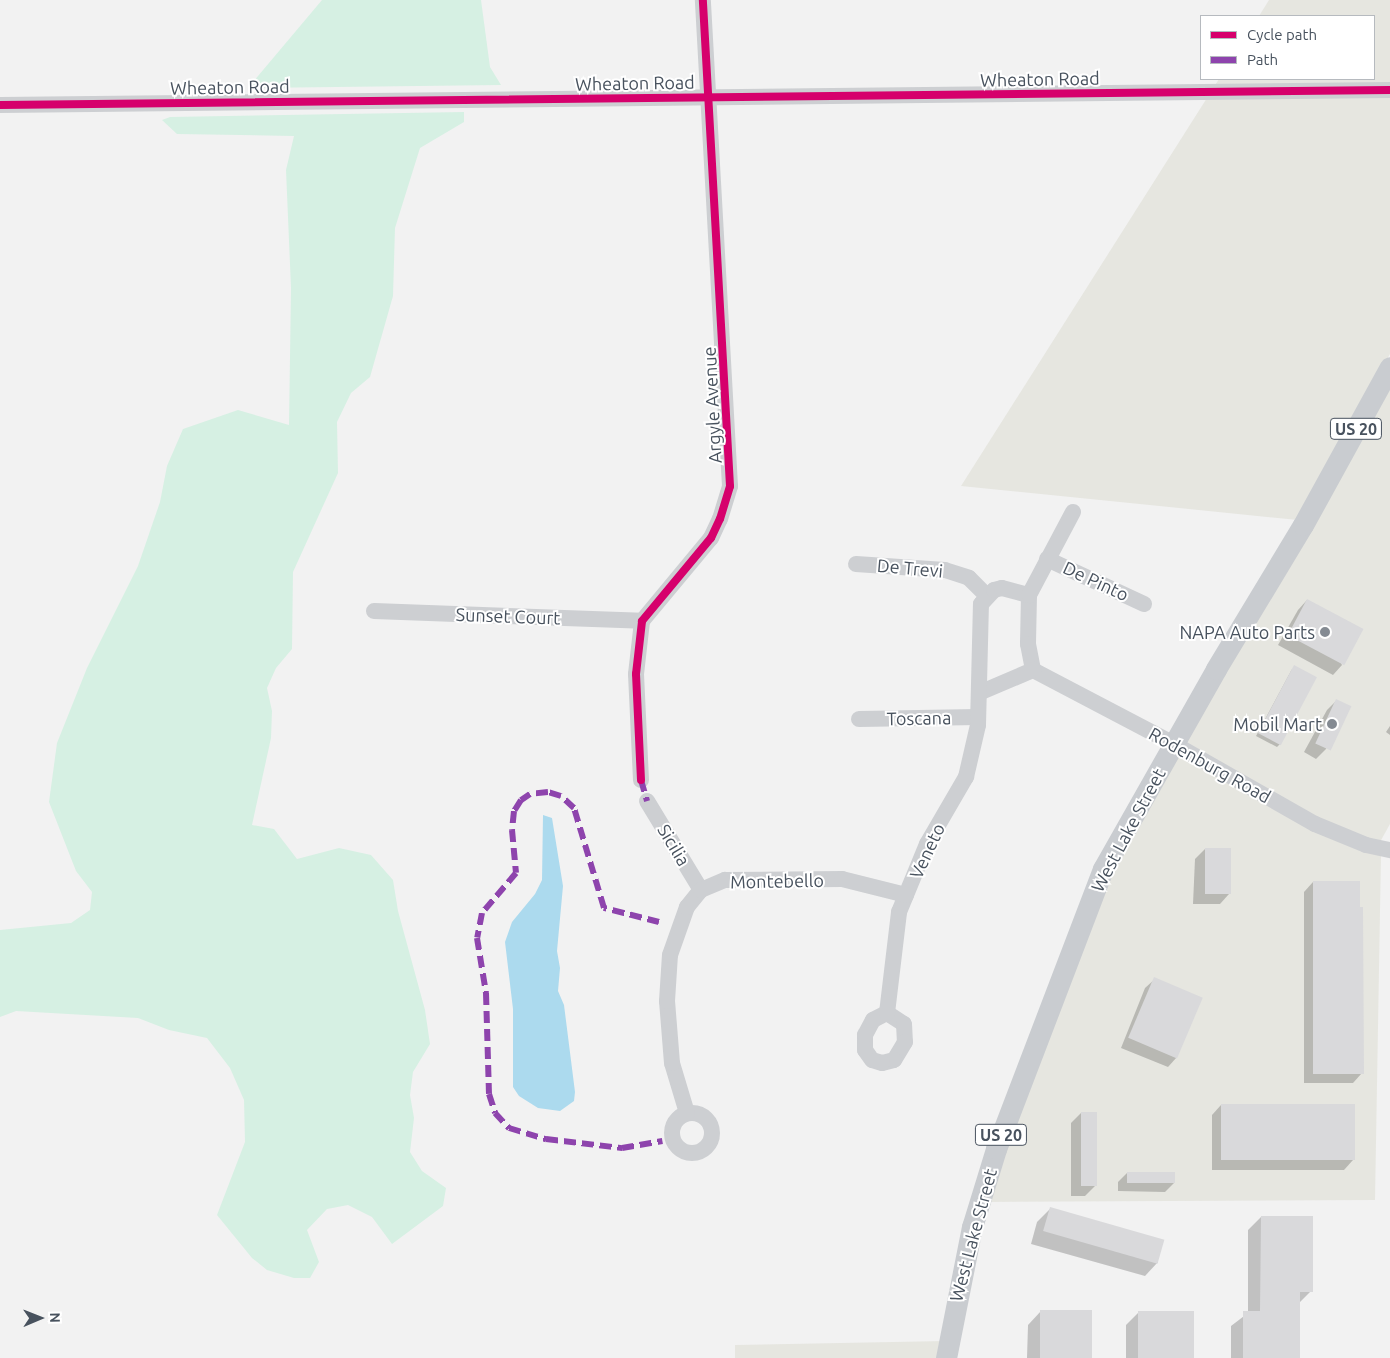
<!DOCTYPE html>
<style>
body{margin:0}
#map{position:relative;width:1390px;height:1358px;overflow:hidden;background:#f2f2f2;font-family:Ubuntu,sans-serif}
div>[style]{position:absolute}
.commercial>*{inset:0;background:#e6e6e0}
.green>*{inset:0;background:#d6f0e3}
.water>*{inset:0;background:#acdaee}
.shadow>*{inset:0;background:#0003}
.building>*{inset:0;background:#d9d9db;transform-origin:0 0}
.minor>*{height:16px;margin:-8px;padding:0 8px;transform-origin:8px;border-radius:8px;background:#cdcfd2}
.minor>.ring{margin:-8px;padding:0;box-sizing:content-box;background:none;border:16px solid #cdcfd2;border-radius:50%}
.major>*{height:21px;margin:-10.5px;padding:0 10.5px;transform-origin:10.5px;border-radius:10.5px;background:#c9ccd0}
.quiet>*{height:6px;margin-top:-3px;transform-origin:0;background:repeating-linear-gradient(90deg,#8e44ad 0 12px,transparent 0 18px)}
.cycleway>*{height:8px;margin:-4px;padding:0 4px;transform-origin:4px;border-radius:4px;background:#d6006c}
.dots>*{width:14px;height:14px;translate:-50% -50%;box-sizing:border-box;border:2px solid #fff;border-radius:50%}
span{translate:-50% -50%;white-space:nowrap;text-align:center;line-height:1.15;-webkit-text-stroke:4px #fff;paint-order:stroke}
.shield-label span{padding:1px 4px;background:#fff;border:1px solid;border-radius:4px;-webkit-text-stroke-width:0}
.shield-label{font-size:16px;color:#48525e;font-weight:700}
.street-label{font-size:18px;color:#48525e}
.poi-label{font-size:18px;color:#48525e}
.right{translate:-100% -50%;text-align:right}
.legend{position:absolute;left:1200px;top:15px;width:175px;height:65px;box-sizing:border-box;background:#fff;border:1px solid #b6babf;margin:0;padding:6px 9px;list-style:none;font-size:15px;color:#48525e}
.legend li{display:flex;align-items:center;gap:10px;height:25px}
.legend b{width:25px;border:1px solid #b6babf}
.north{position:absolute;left:15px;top:1293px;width:50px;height:50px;-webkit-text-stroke:4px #fff;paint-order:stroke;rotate:89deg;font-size:14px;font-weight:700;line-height:20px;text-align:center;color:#48525e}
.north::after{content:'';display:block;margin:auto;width:18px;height:22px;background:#48525e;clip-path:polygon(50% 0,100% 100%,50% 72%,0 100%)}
</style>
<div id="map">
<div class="commercial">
<div style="clip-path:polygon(1269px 0,1390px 0,1390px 354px,1298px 520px,961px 486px,1219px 79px,1374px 79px,1374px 16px,1259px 16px)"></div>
<div style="clip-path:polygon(1390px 373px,1390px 824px,1380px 842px,1339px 832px,1180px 742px)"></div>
<div style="clip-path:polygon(1176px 752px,1381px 853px,1375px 1200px,982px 1202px,1107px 874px)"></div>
<div style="clip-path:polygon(945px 1341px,942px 1358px,735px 1358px,735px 1345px)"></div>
</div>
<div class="green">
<div style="clip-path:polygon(322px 0,481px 0,490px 67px,501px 85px,248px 88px)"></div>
<div style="clip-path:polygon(464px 112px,464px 122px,420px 148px,395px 228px,393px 296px,370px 377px,351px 393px,337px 422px,338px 473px,293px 572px,292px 649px,276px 668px,267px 688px,272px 711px,271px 738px,252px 825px,274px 829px,297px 859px,339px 848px,371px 855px,393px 880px,398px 911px,425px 1010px,430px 1044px,413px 1072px,410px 1095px,414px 1118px,410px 1152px,422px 1171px,446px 1188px,443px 1206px,392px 1244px,372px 1217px,348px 1205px,327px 1209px,307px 1230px,319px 1262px,310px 1278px,294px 1278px,267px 1270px,252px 1258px,217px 1215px,245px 1142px,244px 1100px,230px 1068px,207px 1038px,169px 1030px,138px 1018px,16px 1011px,0 1017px,0 930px,71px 923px,90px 910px,92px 892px,76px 871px,49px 802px,57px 743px,87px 668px,138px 566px,160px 502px,167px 466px,183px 429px,238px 410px,289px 425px,291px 288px,286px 170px,294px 136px,177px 134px,162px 120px,170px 117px)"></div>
</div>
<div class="water">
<div style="clip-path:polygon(543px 815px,552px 818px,563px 886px,557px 951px,560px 968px,558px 991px,564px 1005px,575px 1092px,574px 1101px,560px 1111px,538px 1108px,519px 1096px,513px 1087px,513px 1009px,505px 942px,512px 922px,535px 894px,542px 880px)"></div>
</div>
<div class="shadow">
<div style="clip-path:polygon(1307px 600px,1342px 665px,1333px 675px,1278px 645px,1298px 610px)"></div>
<div style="clip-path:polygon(1292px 669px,1280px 744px,1277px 747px,1256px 736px)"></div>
<div style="clip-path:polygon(1337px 700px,1326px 749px,1316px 759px,1304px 752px,1327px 710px)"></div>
<div style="clip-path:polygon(1390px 726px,1390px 735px,1386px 732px)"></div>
<div style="clip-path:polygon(1205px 849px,1229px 894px,1220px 904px,1193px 904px,1195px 859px)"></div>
<div style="clip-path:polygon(1313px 882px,1362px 1073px,1353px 1083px,1304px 1083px,1304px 892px)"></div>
<div style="clip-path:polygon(1155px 979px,1177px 1057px,1168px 1067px,1121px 1048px,1145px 988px)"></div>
<div style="clip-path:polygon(1221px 1105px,1353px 1160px,1344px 1170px,1212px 1170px,1212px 1115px)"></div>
<div style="clip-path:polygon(1081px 1113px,1095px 1186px,1085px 1196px,1071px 1196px,1071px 1123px)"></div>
<div style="clip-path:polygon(1127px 1173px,1174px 1183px,1165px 1192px,1118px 1191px,1118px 1182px)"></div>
<div style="clip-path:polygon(1050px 1209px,1158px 1262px,1145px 1276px,1031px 1244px,1037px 1222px)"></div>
<div style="clip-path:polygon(1261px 1217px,1311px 1291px,1298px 1304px,1298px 1358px,1231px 1358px,1231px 1326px,1248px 1313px,1248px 1230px)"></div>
<div style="clip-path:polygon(1041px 1311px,1091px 1358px,1027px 1358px,1028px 1325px)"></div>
<div style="clip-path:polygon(1139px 1312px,1193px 1358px,1126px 1358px,1126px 1325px)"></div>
</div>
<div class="building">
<div style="left:1307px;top:599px;width:64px;height:41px;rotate:28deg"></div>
<div style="left:1294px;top:665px;width:26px;height:77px;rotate:28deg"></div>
<div style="left:1336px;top:699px;width:17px;height:49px;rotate:25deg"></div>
<div style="left:1205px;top:848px;width:26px;height:46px"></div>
<div style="clip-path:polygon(1313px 881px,1360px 881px,1360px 907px,1363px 907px,1364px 1074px,1313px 1074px)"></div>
<div style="left:1154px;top:977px;width:53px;height:66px;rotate:23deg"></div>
<div style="left:1221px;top:1104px;width:134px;height:56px"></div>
<div style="left:1081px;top:1112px;width:16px;height:74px"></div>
<div style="left:1127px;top:1172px;width:48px;height:11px"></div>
<div style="left:1050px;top:1207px;width:119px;height:25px;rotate:16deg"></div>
<div style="clip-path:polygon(1261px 1216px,1313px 1216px,1313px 1292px,1300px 1292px,1300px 1358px,1243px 1358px,1243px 1311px,1260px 1311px)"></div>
<div style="left:1040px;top:1310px;width:52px;height:48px"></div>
<div style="left:1138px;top:1311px;width:56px;height:47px"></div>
</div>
<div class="minor">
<div style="left:0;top:105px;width:1390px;rotate:-0.62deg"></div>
<div style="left:1047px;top:559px;width:107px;rotate:24.9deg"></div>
<div style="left:856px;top:564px;width:89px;rotate:3.9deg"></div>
<div style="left:945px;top:570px;width:25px;rotate:18deg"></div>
<div style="left:969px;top:578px;width:25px;rotate:45deg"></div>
<div style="left:1029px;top:595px;width:49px;rotate:91.2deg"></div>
<div style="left:1028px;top:644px;width:26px;rotate:79deg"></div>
<div style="left:374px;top:611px;width:268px;rotate:2.1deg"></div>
<div style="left:1033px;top:670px;width:159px;rotate:27.7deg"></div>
<div style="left:1174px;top:744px;width:162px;rotate:29.6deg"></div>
<div style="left:1315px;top:824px;width:55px;rotate:22.4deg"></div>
<div style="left:1366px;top:845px;width:25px;rotate:12deg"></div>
<div style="left:979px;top:693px;width:59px;rotate:-23.1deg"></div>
<div style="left:859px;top:719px;width:119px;rotate:-1deg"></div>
<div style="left:641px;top:780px;width:106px;rotate:-92.7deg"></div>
<div style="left:636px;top:674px;width:53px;rotate:-83.5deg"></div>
<div style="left:642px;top:621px;width:108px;rotate:-50.3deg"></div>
<div style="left:711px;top:538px;width:21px;rotate:-65deg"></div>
<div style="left:720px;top:519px;width:34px;rotate:-73deg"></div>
<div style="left:730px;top:486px;width:487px;rotate:-93.2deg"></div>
<div style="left:647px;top:801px;width:104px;rotate:58.8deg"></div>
<div style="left:887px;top:1013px;width:20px;rotate:33deg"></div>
<div style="left:904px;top:1024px;width:18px;rotate:87deg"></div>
<div style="left:905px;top:1042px;width:21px;rotate:121deg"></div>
<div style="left:894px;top:1060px;width:12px;rotate:166deg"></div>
<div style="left:882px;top:1063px;width:10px;rotate:-163deg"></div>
<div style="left:872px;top:1060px;width:12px;rotate:-125deg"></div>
<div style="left:865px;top:1050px;width:15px;rotate:-90deg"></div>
<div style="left:865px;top:1035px;width:17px;rotate:-62deg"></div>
<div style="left:873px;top:1020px;width:16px;rotate:-27deg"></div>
<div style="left:887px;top:1013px;width:102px;rotate:-83.2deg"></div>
<div style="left:899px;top:912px;width:74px;rotate:-67.6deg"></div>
<div style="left:927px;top:844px;width:78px;rotate:-59.8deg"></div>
<div style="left:966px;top:777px;width:53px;rotate:-77deg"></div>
<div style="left:978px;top:725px;width:121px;rotate:-88.6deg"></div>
<div style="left:981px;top:604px;width:19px;rotate:-47deg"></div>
<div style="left:994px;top:590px;width:8px;rotate:-14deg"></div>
<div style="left:1002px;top:588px;width:28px;rotate:15deg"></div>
<div style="left:1029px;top:595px;width:94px;rotate:-62.1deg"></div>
<div class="ring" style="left:672px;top:1113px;width:24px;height:24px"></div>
<div style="left:687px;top:1113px;width:52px;rotate:-106.7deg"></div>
<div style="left:672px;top:1063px;width:62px;rotate:-94.6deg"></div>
<div style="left:667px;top:1001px;width:46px;rotate:-86.3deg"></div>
<div style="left:670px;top:955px;width:51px;rotate:-70.5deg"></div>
<div style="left:687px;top:907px;width:22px;rotate:-51deg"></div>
<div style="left:701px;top:890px;width:26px;rotate:-23deg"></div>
<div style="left:725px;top:880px;width:117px;rotate:-0.5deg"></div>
<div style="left:842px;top:879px;width:66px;rotate:14deg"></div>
</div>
<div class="major">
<div style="left:946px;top:1358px;width:134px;rotate:-78.8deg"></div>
<div style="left:972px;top:1227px;width:82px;rotate:-72.9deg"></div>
<div style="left:996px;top:1149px;width:300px;rotate:-69.1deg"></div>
<div style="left:1103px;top:869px;width:230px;rotate:-60.5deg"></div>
<div style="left:1216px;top:669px;width:168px;rotate:-58.9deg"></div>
<div style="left:1303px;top:525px;width:180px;rotate:-61.2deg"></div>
</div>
<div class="quiet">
<div style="left:641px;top:780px;width:22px;rotate:74deg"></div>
<div style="left:659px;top:922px;width:57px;rotate:-165.7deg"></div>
<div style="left:604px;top:908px;width:104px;rotate:-106.7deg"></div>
<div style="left:574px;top:808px;width:18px;rotate:-137deg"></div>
<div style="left:561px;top:796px;width:14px;rotate:-163deg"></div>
<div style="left:548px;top:792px;width:18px;rotate:174deg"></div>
<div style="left:530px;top:794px;width:11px;rotate:146deg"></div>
<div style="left:521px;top:800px;width:13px;rotate:122deg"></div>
<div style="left:514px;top:811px;width:19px;rotate:96deg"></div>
<div style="left:512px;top:830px;width:43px;rotate:84.7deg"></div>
<div style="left:516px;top:873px;width:52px;rotate:130.4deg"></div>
<div style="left:482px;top:913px;width:25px;rotate:101deg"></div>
<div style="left:477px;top:938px;width:56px;rotate:80.7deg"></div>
<div style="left:486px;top:993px;width:101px;rotate:88.3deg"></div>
<div style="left:489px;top:1094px;width:20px;rotate:72deg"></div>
<div style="left:495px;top:1113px;width:21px;rotate:47deg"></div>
<div style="left:509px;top:1128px;width:39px;rotate:17deg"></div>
<div style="left:546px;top:1139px;width:77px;rotate:6.8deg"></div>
<div style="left:622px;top:1148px;width:41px;rotate:-9.9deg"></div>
</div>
<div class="cycleway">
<div style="left:0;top:105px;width:1390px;rotate:-0.62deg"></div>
<div style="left:641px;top:780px;width:106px;rotate:-92.7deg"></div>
<div style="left:636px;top:674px;width:53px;rotate:-83.5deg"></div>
<div style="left:642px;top:621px;width:108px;rotate:-50.3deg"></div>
<div style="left:711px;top:538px;width:21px;rotate:-65deg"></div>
<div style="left:720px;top:519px;width:34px;rotate:-73deg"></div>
<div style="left:730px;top:486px;width:487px;rotate:-93.2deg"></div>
</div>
<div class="dots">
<div style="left:1325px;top:632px;background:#848a92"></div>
<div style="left:1332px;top:724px;background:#848a92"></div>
</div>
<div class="shield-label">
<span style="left:1356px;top:429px">US 20</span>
<span style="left:1001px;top:1135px">US 20</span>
</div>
<div class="street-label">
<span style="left:1040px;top:79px;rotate:-1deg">Wheaton Road</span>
<span style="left:635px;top:83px;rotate:-1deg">Wheaton Road</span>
<span style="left:230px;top:87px;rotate:-1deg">Wheaton Road</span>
<span style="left:712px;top:405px;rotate:-93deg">Argyle Avenue</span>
<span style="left:910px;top:568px;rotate:5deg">De Trevi</span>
<span style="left:1096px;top:581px;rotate:25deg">De Pinto</span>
<span style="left:508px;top:616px;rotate:2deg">Sunset Court</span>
<span style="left:919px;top:718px;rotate:-1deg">Toscana</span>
<span style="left:1210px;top:765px;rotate:29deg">Rodenburg Road</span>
<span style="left:1128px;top:830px;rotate:-62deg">West Lake Street</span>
<span style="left:674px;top:845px;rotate:59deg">Sicilia</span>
<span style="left:927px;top:851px;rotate:-65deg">Veneto</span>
<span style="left:777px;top:881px;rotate:-1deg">Montebello</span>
<span style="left:973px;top:1235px;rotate:-75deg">West Lake Street</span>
</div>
<div class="poi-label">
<span class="right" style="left:1315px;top:632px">NAPA Auto Parts</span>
<span class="right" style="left:1322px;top:724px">Mobil Mart</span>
</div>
<ul class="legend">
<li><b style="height:6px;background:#d6006c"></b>Cycle path</li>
<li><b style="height:6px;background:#8e44ad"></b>Path</li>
</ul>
<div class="north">N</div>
</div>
